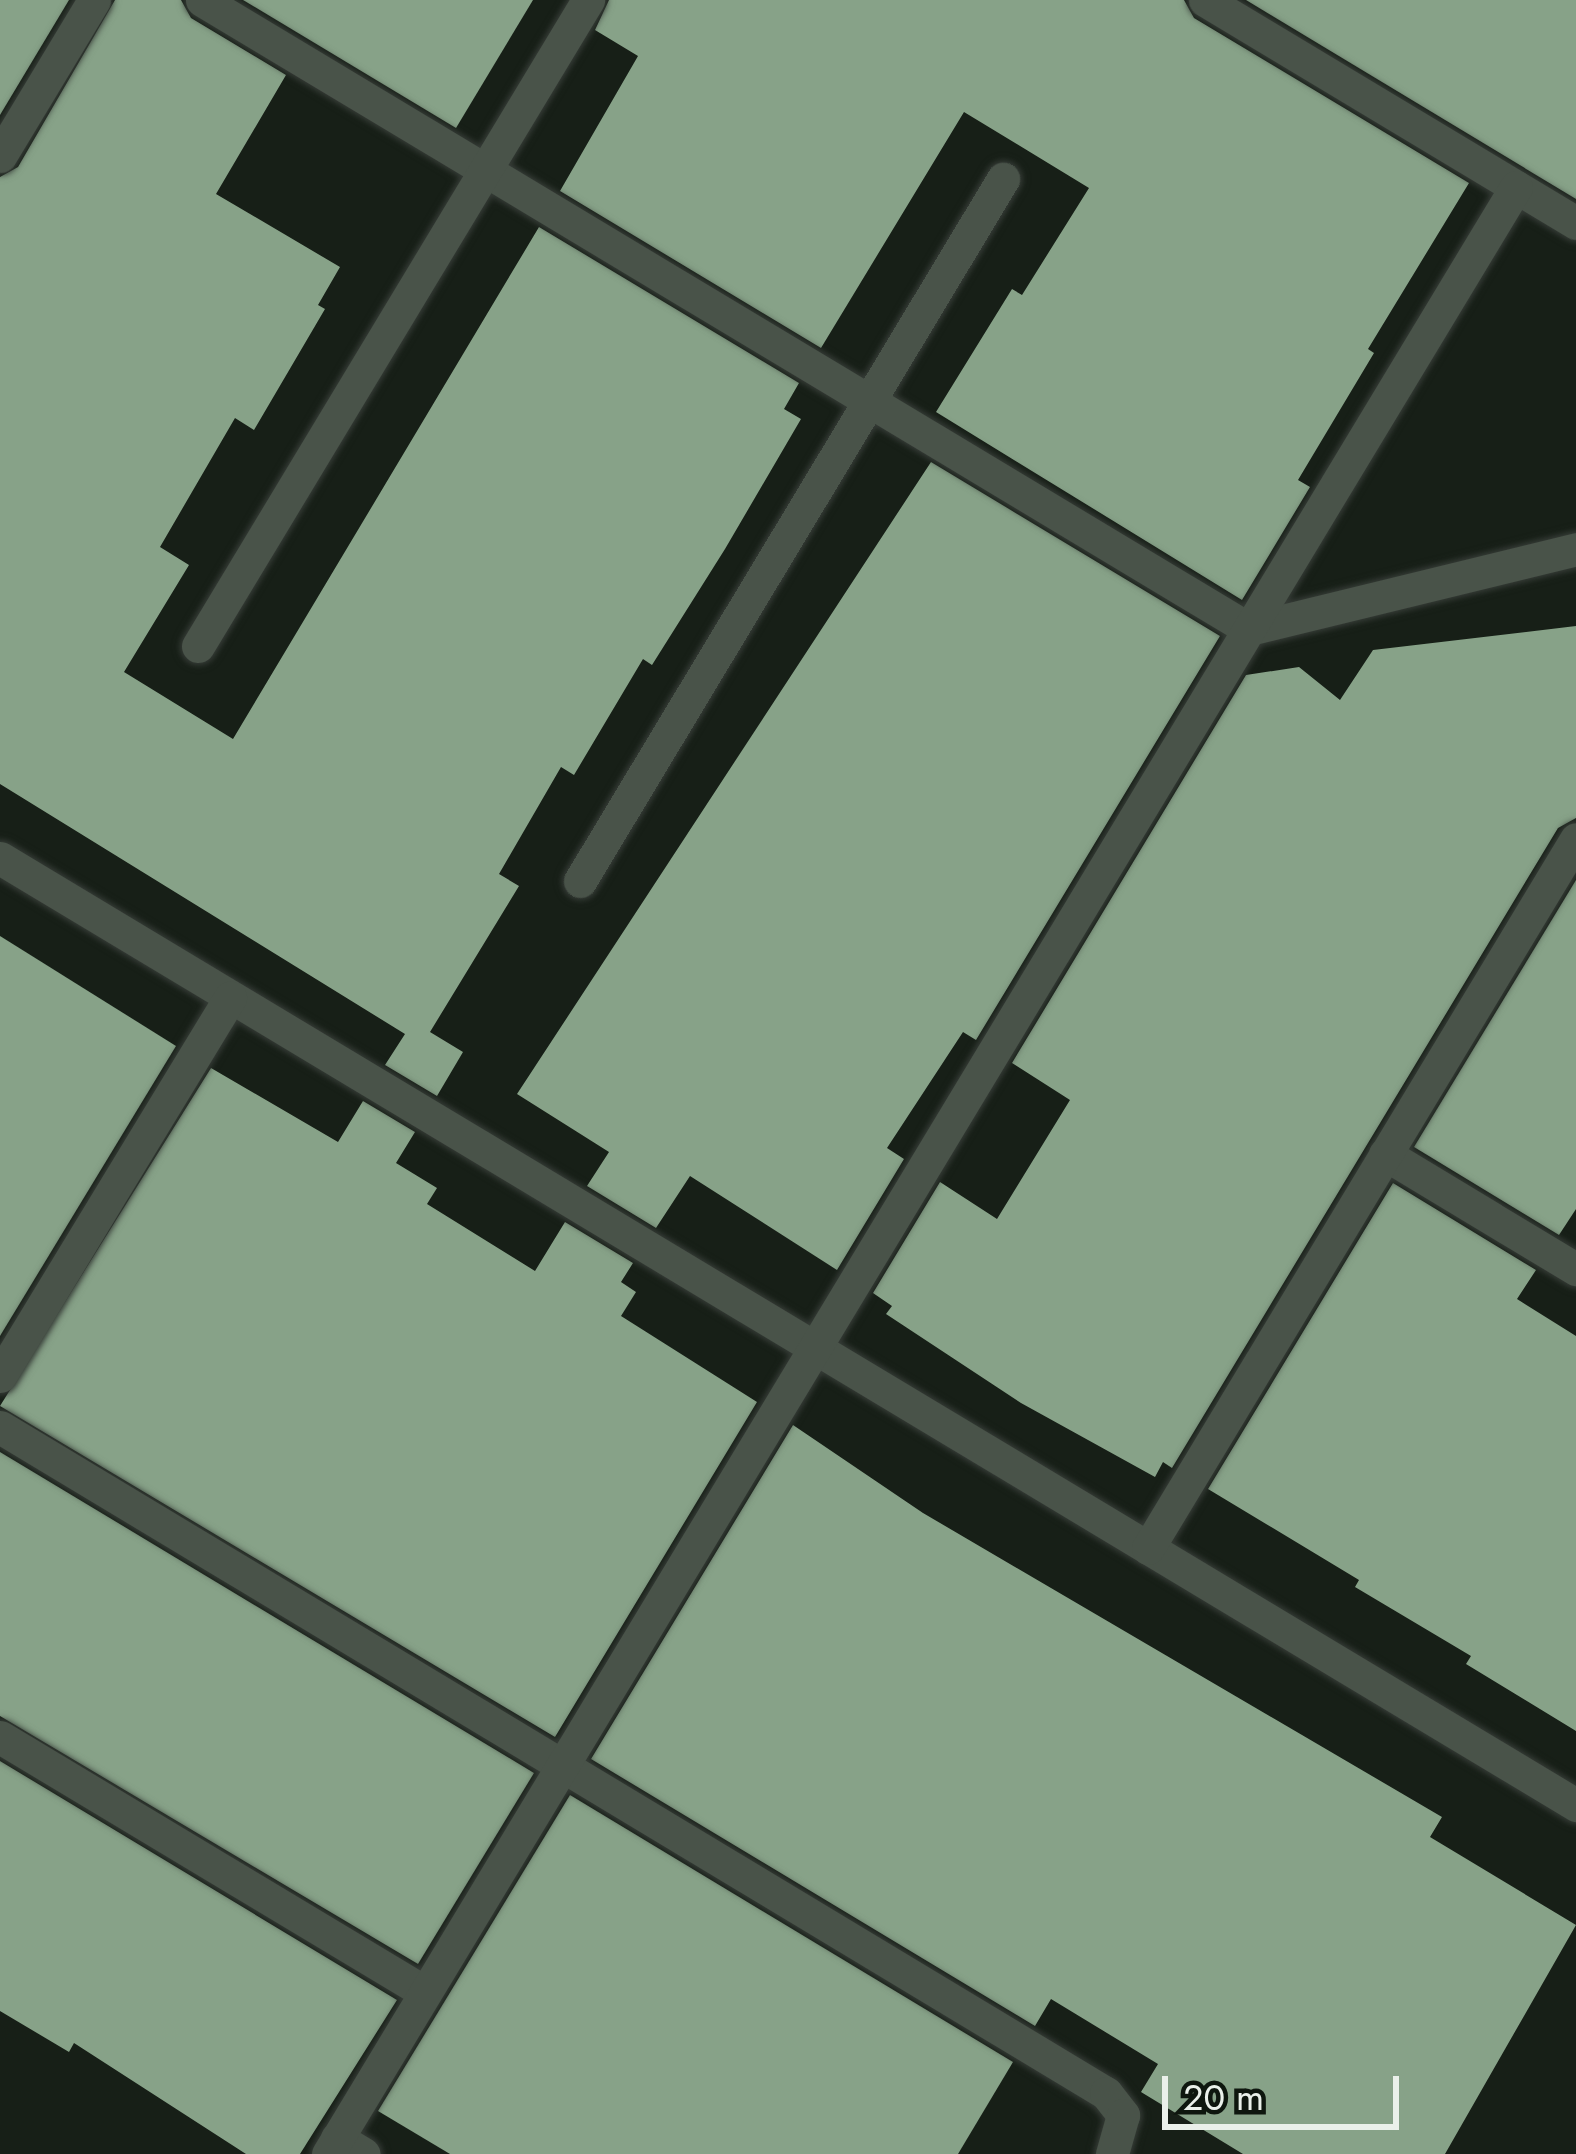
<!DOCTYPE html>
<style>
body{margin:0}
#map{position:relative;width:1576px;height:2154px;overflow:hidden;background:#171f17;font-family:Jost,sans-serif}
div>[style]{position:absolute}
.building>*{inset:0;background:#87a288}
.roads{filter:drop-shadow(0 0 3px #363c37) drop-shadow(0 0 3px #363c37)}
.minor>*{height:33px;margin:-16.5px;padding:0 16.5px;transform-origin:16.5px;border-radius:16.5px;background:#495349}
span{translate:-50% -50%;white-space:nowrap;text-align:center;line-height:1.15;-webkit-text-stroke:12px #0e160e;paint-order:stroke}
.scale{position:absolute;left:1162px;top:2076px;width:237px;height:54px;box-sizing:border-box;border:6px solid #eaf0ea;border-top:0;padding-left:15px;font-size:36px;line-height:42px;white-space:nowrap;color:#eaf0ea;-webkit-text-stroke:9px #0e160e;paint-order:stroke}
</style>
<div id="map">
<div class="building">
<div style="clip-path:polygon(0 0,69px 0,0 115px)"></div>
<div style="clip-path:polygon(115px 0,181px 0,191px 18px,286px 75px,216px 194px,340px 267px,318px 305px,325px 309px,254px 430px,235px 418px,160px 547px,189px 565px,124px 672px,233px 739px,539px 227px,799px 383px,784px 409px,801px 419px,725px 549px,652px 665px,643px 659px,574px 775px,561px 767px,499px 874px,519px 886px,430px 1032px,463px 1052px,437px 1096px,385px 1065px,405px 1034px,0 784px,0 177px,18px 167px)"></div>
<div style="clip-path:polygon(243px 0,533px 0,456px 128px)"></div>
<div style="clip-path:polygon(609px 0,1184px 0,1194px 18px,1469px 183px,1368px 349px,1374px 353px,1298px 480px,1310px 487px,1242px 600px,936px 412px,1012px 289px,1022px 295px,1089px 188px,964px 112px,821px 348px,560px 191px,638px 56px,595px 30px)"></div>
<div style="clip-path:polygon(1246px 0,1576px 0,1576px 199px)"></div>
<div style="clip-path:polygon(931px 462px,1220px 636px,976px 1040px,963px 1032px,887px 1148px,904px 1159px,837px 1270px,690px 1176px,656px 1228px,587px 1186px,609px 1152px,517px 1094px)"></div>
<div style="clip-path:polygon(1576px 626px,1576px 818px,1558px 828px,1172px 1468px,1163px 1462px,1155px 1477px,1021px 1403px,886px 1314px,892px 1306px,873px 1293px,940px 1182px,997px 1219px,1070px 1100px,1012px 1063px,1246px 675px,1299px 667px,1340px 700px,1373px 650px)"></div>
<div style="clip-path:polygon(1576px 880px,1576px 1209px,1559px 1235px,1414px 1147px)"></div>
<div style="clip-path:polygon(0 936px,176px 1046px,0 1336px)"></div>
<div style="clip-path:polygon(211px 1068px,338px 1142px,363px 1101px,415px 1132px,396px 1163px,437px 1188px,427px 1204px,535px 1271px,565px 1222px,633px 1263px,621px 1282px,636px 1292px,621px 1316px,757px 1402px,555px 1737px,0 1406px)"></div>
<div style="clip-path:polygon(1393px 1183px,1536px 1270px,1517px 1299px,1576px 1336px,1576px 1731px,1466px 1664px,1471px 1656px,1355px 1587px,1359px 1580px,1208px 1489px)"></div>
<div style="clip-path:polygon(793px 1425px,923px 1513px,1442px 1817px,1430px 1837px,1576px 1925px,1445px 2154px,1243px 2154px,1141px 2092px,1158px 2064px,1051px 1999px,1035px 2026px,591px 1759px)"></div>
<div style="clip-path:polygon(0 1452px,534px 1773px,418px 1964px,0 1716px)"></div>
<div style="clip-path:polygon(0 1761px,397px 2000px,300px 2154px,246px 2154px,74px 2043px,69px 2052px,0 2011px)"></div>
<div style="clip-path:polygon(570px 1795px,1013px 2062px,958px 2154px,450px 2154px,378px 2111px)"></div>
</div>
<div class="roads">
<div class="minor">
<div style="left:202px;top:0;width:1221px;rotate:31deg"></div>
<div style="left:1249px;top:629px;width:337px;rotate:-13.7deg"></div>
<div style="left:1205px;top:0;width:433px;rotate:31deg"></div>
<div style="left:0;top:156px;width:182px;rotate:-58.9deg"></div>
<div style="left:198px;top:646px;width:755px;rotate:-58.88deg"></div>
<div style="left:0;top:858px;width:1839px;rotate:31deg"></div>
<div style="left:580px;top:881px;width:820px;rotate:-58.93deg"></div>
<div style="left:1385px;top:1154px;width:223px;rotate:31.1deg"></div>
<div style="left:0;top:1376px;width:443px;rotate:-58.7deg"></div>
<div style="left:0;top:1427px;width:1291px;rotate:31.06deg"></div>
<div style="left:1106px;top:2093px;width:28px;rotate:52deg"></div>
<div style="left:1123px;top:2115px;width:41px;rotate:105.8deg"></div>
<div style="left:1148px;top:1548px;width:828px;rotate:-58.88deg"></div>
<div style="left:0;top:1737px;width:496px;rotate:31deg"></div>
<div style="left:337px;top:2138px;width:31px;rotate:31deg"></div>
<div style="left:328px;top:2154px;width:2298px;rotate:-58.87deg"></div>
</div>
</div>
<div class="scale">20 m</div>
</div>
